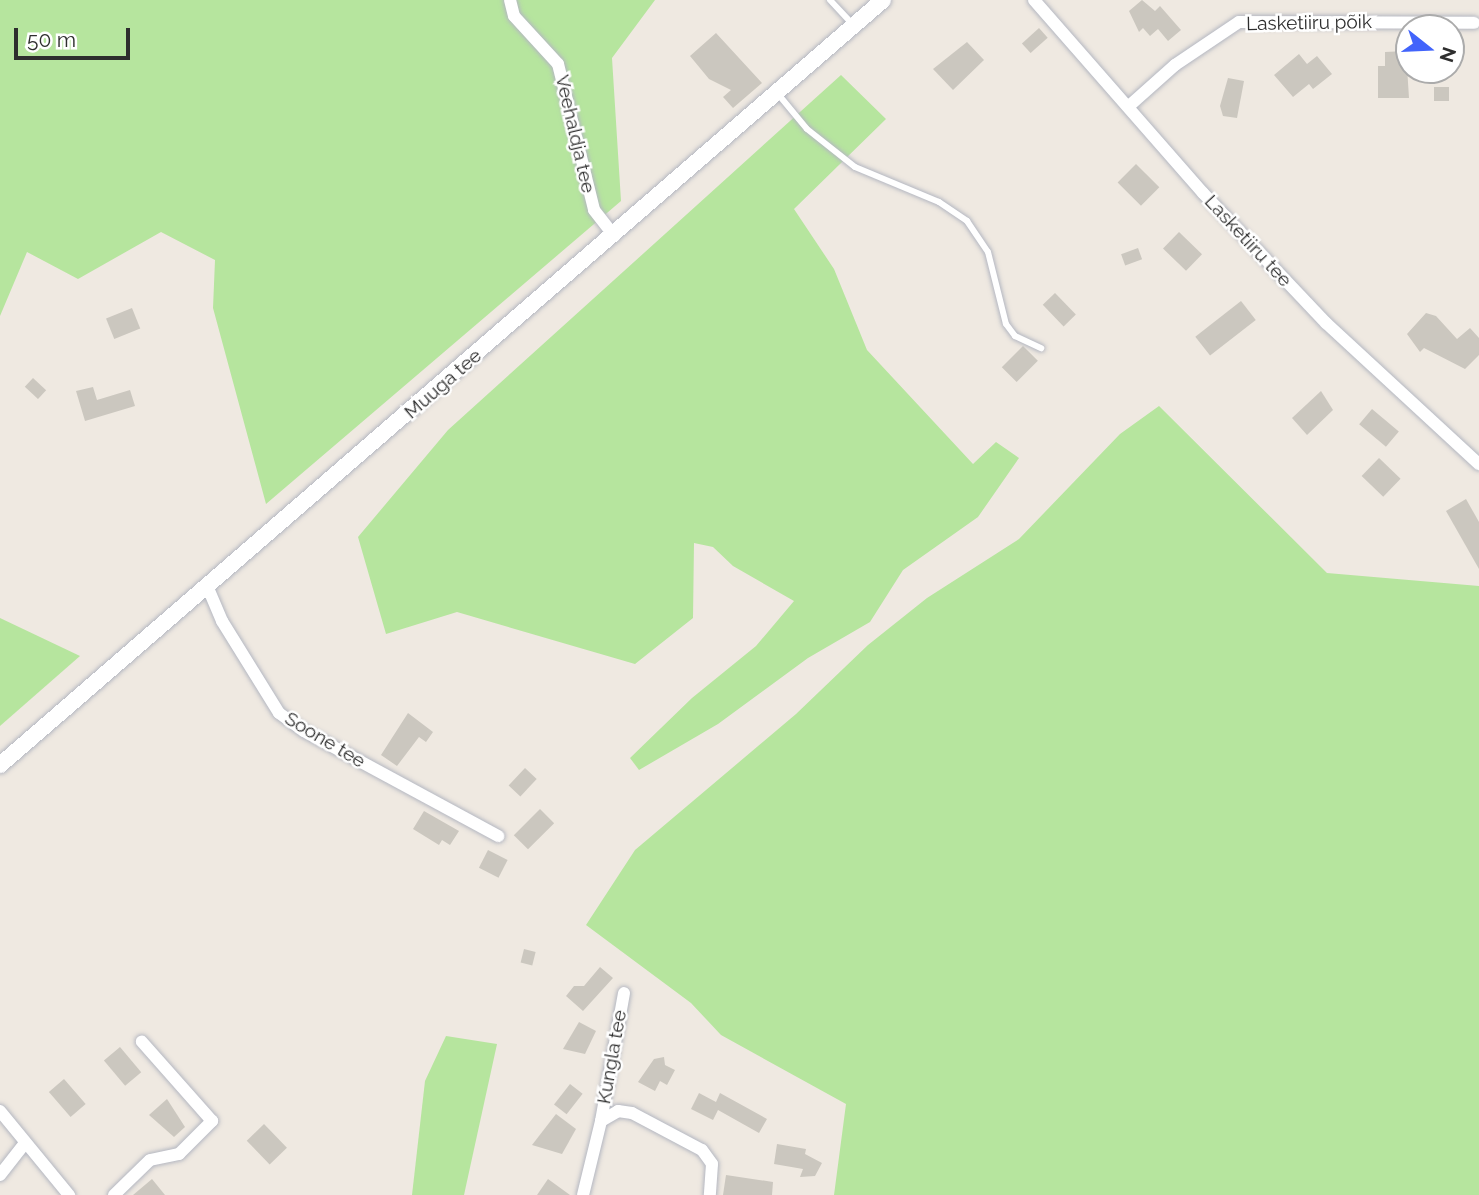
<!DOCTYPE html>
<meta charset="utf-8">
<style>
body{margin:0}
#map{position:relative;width:1479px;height:1195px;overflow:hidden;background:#efe9e1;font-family:Raleway,sans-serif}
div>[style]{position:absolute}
.green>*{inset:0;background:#b6e59e}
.building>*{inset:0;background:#cbc7bf;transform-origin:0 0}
.roads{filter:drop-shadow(0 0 2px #b4b7c1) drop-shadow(0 0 2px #b4b7c1)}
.service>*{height:6px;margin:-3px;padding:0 3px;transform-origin:3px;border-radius:3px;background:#fff}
.minor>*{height:12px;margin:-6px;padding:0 6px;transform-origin:6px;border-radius:6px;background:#fff}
.tertiary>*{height:16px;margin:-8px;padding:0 8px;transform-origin:8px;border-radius:8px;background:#fff}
span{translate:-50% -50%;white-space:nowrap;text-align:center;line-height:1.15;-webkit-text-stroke:5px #fff;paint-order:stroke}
.street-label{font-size:19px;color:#2e2e2e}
.north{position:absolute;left:1395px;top:14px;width:70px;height:70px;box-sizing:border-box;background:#fff;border:2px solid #ababab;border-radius:50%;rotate:108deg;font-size:19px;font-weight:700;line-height:28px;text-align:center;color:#2e2e2e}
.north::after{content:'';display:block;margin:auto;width:24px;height:32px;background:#4264fb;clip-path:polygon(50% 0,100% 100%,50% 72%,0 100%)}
.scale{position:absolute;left:14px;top:28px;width:116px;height:32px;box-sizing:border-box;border:4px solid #2e2e2e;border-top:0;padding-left:9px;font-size:21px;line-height:24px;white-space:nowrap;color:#2e2e2e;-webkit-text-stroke:5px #fff;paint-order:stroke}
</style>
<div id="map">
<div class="green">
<div style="clip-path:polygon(0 0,655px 0,612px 58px,621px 201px,266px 504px,213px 308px,215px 260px,161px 232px,78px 279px,27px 252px,0 316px)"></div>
<div style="clip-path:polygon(841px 75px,886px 119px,794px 209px,834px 269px,867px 350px,973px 464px,996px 442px,1019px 458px,978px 517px,903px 570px,870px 622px,808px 658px,718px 724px,639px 770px,630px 758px,692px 698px,756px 646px,794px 601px,733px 566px,713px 547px,694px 543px,693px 618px,635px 664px,457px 612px,386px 634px,358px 537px,448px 430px)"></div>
<div style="clip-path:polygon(1159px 406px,1327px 573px,1479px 586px,1479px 1195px,834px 1195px,846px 1104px,721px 1035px,691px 1003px,586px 925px,635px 850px,796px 714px,868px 645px,927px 598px,1019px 539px,1120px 434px)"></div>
<div style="clip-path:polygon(0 618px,80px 656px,0 726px)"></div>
<div style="clip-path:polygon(446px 1036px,497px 1044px,464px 1195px,412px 1195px,425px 1081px)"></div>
</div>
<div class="building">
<div style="clip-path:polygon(1142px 0,1155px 11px,1160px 6px,1181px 30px,1168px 41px,1158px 29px,1150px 36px,1143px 28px,1139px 32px,1129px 11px)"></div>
<div style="left:1039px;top:28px;width:13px;height:23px;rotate:48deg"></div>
<div style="clip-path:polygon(716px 33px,762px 83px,733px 108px,723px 97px,731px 90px,709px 79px,690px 56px)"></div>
<div style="clip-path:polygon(967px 42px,984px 60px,953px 90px,933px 69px)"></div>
<div style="clip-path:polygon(1406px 51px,1409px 98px,1378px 98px,1378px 66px,1385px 66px,1385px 52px)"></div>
<div style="clip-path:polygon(1299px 54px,1307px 64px,1317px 56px,1332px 74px,1313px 89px,1309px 84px,1293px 97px,1274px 75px)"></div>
<div style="clip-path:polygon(1228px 78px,1244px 81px,1237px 118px,1223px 116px,1220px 106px)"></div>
<div style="left:1434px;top:87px;width:15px;height:14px"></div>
<div style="left:1136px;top:164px;width:33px;height:26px;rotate:45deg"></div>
<div style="left:1179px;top:232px;width:32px;height:23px;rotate:44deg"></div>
<div style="left:1138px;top:248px;width:12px;height:18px;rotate:70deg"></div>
<div style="left:1055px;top:293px;width:30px;height:17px;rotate:46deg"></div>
<div style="left:1241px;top:301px;width:24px;height:58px;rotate:52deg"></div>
<div style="left:132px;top:308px;width:22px;height:28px;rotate:68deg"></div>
<div style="clip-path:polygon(1426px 313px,1436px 316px,1457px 339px,1470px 328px,1479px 338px,1479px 355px,1465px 369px,1424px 348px,1420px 352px,1407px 334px)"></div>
<div style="left:1023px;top:346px;width:21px;height:30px;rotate:45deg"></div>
<div style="left:33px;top:378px;width:18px;height:12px;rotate:43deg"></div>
<div style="clip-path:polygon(93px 387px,97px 400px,130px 390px,135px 406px,85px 421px,76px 391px)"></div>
<div style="clip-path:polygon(1321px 391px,1333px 410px,1307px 435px,1292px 418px)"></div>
<div style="left:1372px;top:409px;width:35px;height:20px;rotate:40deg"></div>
<div style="left:1379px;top:458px;width:30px;height:25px;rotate:44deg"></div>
<div style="clip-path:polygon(1466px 499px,1479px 522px,1479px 569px,1446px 511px)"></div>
<div style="clip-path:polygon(408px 713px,433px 732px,426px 742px,419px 737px,397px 766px,381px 755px)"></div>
<div style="left:525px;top:768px;width:16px;height:24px;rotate:43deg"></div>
<div style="left:540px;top:809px;width:20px;height:37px;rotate:45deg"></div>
<div style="clip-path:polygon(424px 811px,459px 831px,450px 845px,442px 840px,439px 845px,413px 829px)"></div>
<div style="left:488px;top:850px;width:22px;height:20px;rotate:27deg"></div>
<div style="left:524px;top:949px;width:12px;height:14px;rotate:14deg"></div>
<div style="clip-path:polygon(600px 967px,613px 978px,583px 1011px,566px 996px,574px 986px,584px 986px)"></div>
<div style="clip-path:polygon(579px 1022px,596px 1031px,585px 1054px,563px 1049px)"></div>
<div style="left:120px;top:1047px;width:33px;height:21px;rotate:50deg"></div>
<div style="clip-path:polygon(664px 1057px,665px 1065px,675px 1070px,667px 1085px,660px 1081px,655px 1091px,638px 1082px,654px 1059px)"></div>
<div style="left:64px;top:1079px;width:33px;height:20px;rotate:49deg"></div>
<div style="left:570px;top:1084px;width:16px;height:26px;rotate:38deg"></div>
<div style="clip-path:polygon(699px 1093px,716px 1102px,720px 1093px,767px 1119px,759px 1133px,718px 1110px,713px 1120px,691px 1109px)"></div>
<div style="clip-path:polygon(167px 1099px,185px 1127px,174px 1137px,149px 1115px)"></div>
<div style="clip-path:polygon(556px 1114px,576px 1129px,562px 1154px,532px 1145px)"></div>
<div style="left:264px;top:1124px;width:33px;height:24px;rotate:46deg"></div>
<div style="clip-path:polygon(777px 1144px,806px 1149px,805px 1154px,822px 1163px,815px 1176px,800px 1177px,803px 1169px,774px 1164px)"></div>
<div style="clip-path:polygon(726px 1175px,773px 1182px,772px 1195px,723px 1195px)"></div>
<div style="clip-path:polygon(152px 1179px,165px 1195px,133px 1195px)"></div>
<div style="clip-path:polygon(548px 1179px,570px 1195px,537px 1195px)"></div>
</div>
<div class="roads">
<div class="service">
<div style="left:830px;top:0;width:33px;rotate:47deg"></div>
<div style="left:778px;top:94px;width:45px;rotate:50.4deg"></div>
<div style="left:807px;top:129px;width:61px;rotate:38.4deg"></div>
<div style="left:855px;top:167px;width:91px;rotate:22.6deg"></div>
<div style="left:939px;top:202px;width:34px;rotate:34deg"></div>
<div style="left:967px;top:221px;width:37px;rotate:56deg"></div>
<div style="left:988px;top:252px;width:74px;rotate:76deg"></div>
<div style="left:1006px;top:324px;width:15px;rotate:53deg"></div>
<div style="left:1015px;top:336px;width:29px;rotate:25deg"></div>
</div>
<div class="minor">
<div style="left:510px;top:0;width:16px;rotate:76deg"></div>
<div style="left:514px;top:16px;width:65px;rotate:47.5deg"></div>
<div style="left:558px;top:64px;width:150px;rotate:76.1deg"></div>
<div style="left:594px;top:210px;width:33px;rotate:52deg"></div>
<div style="left:1034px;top:0;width:257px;rotate:48.8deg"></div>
<div style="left:1203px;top:193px;width:179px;rotate:46.6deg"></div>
<div style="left:1326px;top:323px;width:208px;rotate:42.7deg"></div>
<div style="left:1129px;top:106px;width:62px;rotate:-41.7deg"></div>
<div style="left:1175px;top:65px;width:77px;rotate:-33.9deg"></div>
<div style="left:1239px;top:22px;width:235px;rotate:0.2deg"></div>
<div style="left:208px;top:588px;width:36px;rotate:67deg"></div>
<div style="left:222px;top:621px;width:108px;rotate:58.2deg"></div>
<div style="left:279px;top:713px;width:31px;rotate:36deg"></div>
<div style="left:304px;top:731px;width:221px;rotate:28.4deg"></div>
<div style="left:0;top:1111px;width:109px;rotate:50.6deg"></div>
<div style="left:601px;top:1121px;width:130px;rotate:-79.8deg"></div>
<div style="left:0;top:1175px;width:41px;rotate:-52deg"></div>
<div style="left:114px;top:1195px;width:50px;rotate:-44.2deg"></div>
<div style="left:150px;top:1160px;width:30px;rotate:-12deg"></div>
<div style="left:179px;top:1154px;width:47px;rotate:-45deg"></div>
<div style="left:212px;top:1121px;width:106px;rotate:-131.5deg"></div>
<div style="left:583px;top:1195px;width:76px;rotate:-76.3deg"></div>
<div style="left:601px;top:1121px;width:20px;rotate:-30deg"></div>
<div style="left:618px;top:1111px;width:14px;rotate:8deg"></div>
<div style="left:632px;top:1113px;width:79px;rotate:27.9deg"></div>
<div style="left:702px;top:1150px;width:17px;rotate:54deg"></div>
<div style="left:712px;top:1164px;width:31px;rotate:94deg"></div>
</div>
<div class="tertiary">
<div style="left:0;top:765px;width:1168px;rotate:-40.9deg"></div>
</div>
</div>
<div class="street-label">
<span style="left:1309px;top:23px;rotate:-1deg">Lasketiiru põik</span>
<span style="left:575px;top:134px;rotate:77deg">Veehaldja tee</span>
<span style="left:1248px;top:241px;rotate:47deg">Lasketiiru tee</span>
<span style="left:443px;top:384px;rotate:-41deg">Muuga tee</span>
<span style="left:325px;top:740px;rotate:31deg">Soone tee</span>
<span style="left:612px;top:1057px;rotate:-80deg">Kungla tee</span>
</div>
<div class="north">N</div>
<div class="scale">50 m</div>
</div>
